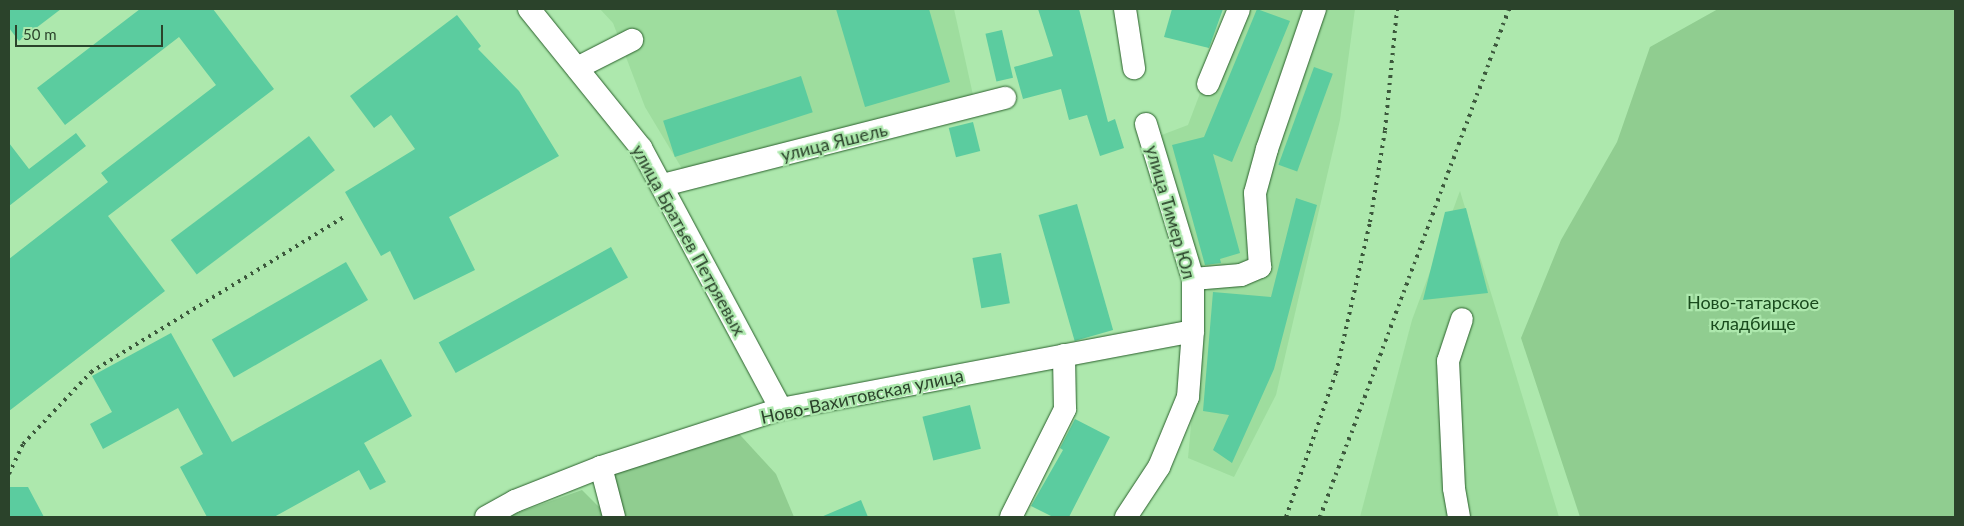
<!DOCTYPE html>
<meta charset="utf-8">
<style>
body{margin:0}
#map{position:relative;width:1964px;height:526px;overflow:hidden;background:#ade8ad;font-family:Lato,sans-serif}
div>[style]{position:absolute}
.built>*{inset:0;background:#9edd9e}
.green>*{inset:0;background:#90cd90}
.building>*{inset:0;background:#5bcc9f;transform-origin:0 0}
.roads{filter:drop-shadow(0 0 1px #2a602c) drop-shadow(0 0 1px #2a602c)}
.minor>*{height:22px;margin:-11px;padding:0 11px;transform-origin:11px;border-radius:11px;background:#fff}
.rail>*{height:4px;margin-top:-2px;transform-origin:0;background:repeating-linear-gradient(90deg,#3c583c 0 2.5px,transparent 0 7.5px)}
span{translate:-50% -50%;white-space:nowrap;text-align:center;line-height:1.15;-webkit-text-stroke:4.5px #ade8ad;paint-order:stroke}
.street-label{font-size:18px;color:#2b432b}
.park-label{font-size:18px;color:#194b1d}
.frame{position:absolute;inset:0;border:10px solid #2b432b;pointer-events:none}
.scale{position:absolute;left:15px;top:25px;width:148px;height:22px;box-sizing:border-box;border:2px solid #2b432b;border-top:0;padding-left:6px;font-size:15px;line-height:18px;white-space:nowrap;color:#2b432b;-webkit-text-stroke:4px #ade8ad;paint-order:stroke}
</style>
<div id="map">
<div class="built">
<div style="clip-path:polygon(600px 9px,954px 9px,973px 95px,684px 172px,645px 107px,613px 23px)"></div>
<div style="clip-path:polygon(1232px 9px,1355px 9px,1340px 120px,1276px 395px,1234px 477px,1188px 458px,1203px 296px,1159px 136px,1188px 125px)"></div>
<div style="clip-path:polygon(1460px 191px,1559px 517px,1360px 517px,1412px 320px)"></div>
</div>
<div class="green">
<div style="clip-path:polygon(1718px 9px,1955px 9px,1955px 517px,1580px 517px,1521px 338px,1561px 240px,1617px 142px,1650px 47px)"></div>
<div style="clip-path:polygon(731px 425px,776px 474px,794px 517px,614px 517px,601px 467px)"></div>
<div style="clip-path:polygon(582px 490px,603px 511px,605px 517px,506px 517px)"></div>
</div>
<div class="building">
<div style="clip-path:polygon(9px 9px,61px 9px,19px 41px,9px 28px)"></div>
<div style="clip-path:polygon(140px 9px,213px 9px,274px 89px,108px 216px,165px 291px,9px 411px,9px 259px,108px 182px,101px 173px,216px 85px,179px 37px,65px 125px,37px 88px)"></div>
<div style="clip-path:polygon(836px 9px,929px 9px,950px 82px,865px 107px)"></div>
<div style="clip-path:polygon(1038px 9px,1079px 9px,1108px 122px,1115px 119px,1124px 148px,1100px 156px,1087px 115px,1069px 120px,1061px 89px,1023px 99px,1014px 67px,1053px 56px)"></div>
<div style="clip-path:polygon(1172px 9px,1223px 9px,1209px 48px,1164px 37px)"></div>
<div style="clip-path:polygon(1257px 9px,1290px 21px,1232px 162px,1213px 154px,1240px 253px,1220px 259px,1221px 263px,1205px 265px,1172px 145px,1204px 137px)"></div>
<div style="clip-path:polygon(457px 15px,481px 46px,478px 49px,519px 91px,559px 156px,449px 217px,475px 270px,414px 300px,390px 251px,381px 256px,345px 192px,415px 149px,391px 115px,374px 128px,350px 96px)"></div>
<div style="left:1002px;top:30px;width:49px;height:17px;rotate:77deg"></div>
<div style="left:1314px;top:67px;width:20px;height:104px;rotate:20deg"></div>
<div style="left:801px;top:76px;width:38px;height:145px;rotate:72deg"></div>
<div style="left:973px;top:122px;width:30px;height:25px;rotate:76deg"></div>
<div style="clip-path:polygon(76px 133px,86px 146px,9px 206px,9px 143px,29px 169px)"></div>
<div style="left:309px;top:136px;width:43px;height:173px;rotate:53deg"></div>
<div style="clip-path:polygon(1296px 198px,1317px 205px,1274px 369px,1232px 463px,1213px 450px,1229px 415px,1203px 411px,1213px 292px,1271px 297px)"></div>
<div style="left:1077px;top:204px;width:131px;height:40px;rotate:74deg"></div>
<div style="clip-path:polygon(1466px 208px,1488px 293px,1423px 300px,1445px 212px)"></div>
<div style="left:611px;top:247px;width:35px;height:197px;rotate:61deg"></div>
<div style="left:1001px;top:253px;width:51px;height:29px;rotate:80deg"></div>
<div style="left:346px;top:262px;width:44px;height:155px;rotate:60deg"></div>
<div style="clip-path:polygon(171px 333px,232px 442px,381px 359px,412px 416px,364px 443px,386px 482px,370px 490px,359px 470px,274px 517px,207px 517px,180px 467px,203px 454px,178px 408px,103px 449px,90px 424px,112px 412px,92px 376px)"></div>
<div style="left:970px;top:405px;width:45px;height:49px;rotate:76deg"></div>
<div style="clip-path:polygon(1075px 419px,1110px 437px,1069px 517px,1053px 517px,1031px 506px,1063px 450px,1060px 448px)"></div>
<div style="clip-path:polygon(9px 487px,28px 487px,44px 517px,9px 517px)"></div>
<div style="clip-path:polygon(861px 500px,868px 517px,821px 517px)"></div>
</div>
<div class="roads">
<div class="minor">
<div style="left:529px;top:9px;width:179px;rotate:51.1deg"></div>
<div style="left:641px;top:148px;width:296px;rotate:61.8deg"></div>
<div style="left:1125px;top:9px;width:60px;rotate:81.3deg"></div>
<div style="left:577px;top:68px;width:62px;rotate:-27deg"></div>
<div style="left:1208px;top:84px;width:81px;rotate:-67.5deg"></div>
<div style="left:663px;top:185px;width:353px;rotate:-14.3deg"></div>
<div style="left:1193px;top:279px;width:48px;rotate:-4.8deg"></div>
<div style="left:1241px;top:275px;width:21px;rotate:-23deg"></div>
<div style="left:1260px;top:267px;width:74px;rotate:-93.9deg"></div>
<div style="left:1255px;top:193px;width:46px;rotate:-74.7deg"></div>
<div style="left:1267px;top:149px;width:148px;rotate:-71.1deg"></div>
<div style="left:601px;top:467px;width:52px;rotate:75.4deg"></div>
<div style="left:486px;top:517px;width:33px;rotate:-29deg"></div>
<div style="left:515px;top:501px;width:92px;rotate:-21.6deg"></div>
<div style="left:601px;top:467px;width:189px;rotate:-17.9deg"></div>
<div style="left:781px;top:409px;width:419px;rotate:-10.7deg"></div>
<div style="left:1011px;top:517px;width:121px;rotate:-63.4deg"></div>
<div style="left:1065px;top:409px;width:54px;rotate:-91.1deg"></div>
<div style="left:1126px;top:517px;width:60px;rotate:-56.6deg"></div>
<div style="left:1159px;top:467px;width:76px;rotate:-67.5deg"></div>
<div style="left:1188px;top:397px;width:66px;rotate:-85.7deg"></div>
<div style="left:1193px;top:331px;width:52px;rotate:-90deg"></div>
<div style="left:1193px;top:279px;width:162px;rotate:-106.9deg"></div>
<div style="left:1459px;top:517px;width:29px;rotate:-100deg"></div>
<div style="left:1454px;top:488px;width:127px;rotate:-92.7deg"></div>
<div style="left:1448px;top:361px;width:44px;rotate:-71.6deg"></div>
</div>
</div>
<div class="rail">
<div style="left:9px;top:474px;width:33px;rotate:-65deg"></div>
<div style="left:23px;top:444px;width:99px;rotate:-46.6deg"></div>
<div style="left:91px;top:372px;width:297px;rotate:-31.5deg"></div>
<div style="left:1286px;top:517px;width:152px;rotate:-70.9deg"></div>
<div style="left:1336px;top:373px;width:155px;rotate:-77.3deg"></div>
<div style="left:1370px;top:222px;width:93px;rotate:-80.7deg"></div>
<div style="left:1385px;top:130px;width:122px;rotate:-84.3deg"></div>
<div style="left:1320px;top:517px;width:542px;rotate:-69.59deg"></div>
</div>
<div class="street-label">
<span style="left:834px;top:142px;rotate:-14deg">улица Яшель</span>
<span style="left:1171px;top:212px;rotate:74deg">улица Тимер Юл</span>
<span style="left:689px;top:240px;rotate:61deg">улица Братьев Петряевых</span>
<span style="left:862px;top:396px;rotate:-12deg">Ново-Вахитовская улица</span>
</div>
<div class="park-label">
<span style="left:1753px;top:313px">Ново-татарское<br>кладбище</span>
</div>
<div class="frame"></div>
<div class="scale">50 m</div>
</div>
